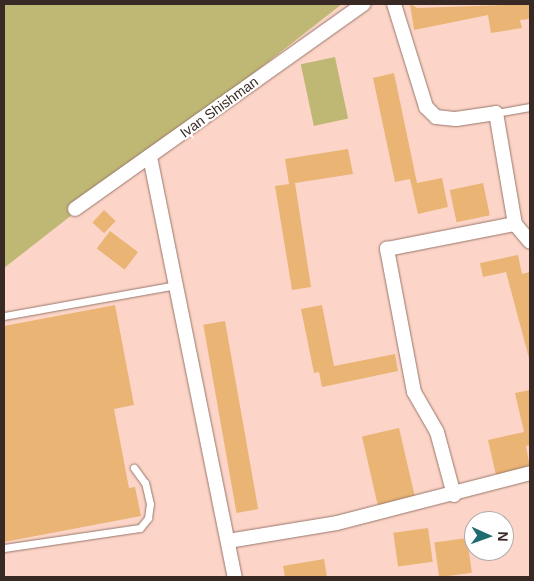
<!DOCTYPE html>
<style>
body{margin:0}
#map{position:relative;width:534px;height:581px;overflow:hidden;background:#fcd5c8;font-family:Helvetica,sans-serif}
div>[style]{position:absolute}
.green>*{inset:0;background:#bfb874;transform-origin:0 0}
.building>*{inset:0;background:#e9b474;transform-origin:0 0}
.roads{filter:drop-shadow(0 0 1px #99766a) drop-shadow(0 0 1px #99766a)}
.lane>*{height:7px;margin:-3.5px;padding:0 3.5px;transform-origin:3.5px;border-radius:3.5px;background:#fff}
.street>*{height:14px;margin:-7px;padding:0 7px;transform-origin:7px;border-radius:7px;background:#fff}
span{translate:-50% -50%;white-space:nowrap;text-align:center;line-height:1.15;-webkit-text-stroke:4px #fff;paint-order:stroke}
.street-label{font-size:14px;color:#382924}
.frame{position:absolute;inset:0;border:5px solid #382924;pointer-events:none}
.north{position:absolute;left:464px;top:511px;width:50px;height:50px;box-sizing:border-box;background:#fff;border:1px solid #afa9a7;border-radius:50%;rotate:92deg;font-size:14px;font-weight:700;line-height:20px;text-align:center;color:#382924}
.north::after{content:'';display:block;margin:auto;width:18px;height:22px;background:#1f6b6f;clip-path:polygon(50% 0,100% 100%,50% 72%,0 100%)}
</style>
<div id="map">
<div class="green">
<div style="clip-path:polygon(4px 4px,342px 4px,4px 268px)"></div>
<div style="left:335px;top:57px;width:63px;height:35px;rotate:78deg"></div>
</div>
<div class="building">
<div style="clip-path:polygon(410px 4px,417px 8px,530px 4px,530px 19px,520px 20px,522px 28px,491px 33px,488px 15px,414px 30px)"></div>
<div style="clip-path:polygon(394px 73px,417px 183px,442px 178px,448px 207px,418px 214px,410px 179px,395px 182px,373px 78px)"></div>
<div style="clip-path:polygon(348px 149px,353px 174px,295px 183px,311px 287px,292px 290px,275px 186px,289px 184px,285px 159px)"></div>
<div style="left:483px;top:183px;width:33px;height:34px;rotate:78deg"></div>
<div style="left:104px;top:210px;width:16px;height:17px;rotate:43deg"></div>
<div style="left:110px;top:231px;width:35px;height:22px;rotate:37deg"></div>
<div style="clip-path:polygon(518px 255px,522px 274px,530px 272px,530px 362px,506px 272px,483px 277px,480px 263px)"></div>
<div style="clip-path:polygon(115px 305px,134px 405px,114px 409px,129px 488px,135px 487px,141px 516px,4px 542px,4px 326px)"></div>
<div style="clip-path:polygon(322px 305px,334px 366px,395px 354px,398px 371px,322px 387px,319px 372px,314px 373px,301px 309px)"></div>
<div style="left:225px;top:321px;width:191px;height:22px;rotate:80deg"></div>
<div style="clip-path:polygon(530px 390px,530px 445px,526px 446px,530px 468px,496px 475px,488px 440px,524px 432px,515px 393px)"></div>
<div style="left:399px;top:428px;width:74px;height:38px;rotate:77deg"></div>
<div style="left:428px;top:528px;width:34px;height:35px;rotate:82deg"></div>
<div style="left:467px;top:538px;width:35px;height:33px;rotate:82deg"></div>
<div style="clip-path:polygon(324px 559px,327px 577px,285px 577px,283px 566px)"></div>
</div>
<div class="roads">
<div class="lane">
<div style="left:496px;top:113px;width:35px;rotate:-10deg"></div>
<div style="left:4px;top:316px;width:176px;rotate:-10.2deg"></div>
<div style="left:4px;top:548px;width:137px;rotate:-8.4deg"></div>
<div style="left:140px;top:528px;width:13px;rotate:-51deg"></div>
<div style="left:148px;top:518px;width:14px;rotate:-82deg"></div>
<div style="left:150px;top:504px;width:22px;rotate:-103deg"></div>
<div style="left:145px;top:483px;width:19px;rotate:-126deg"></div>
</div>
<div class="street">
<div style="left:394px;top:4px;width:108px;rotate:72.7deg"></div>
<div style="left:426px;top:107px;width:14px;rotate:45deg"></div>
<div style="left:436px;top:117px;width:20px;rotate:6deg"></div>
<div style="left:456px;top:119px;width:40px;rotate:-8.5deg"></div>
<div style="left:496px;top:113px;width:113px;rotate:80.3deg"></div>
<div style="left:515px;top:224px;width:23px;rotate:50deg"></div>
<div style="left:150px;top:157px;width:429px;rotate:78.6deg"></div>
<div style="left:75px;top:209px;width:354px;rotate:-35.4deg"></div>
<div style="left:454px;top:495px;width:65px;rotate:-105.1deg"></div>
<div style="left:437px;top:432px;width:46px;rotate:-119.9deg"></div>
<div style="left:414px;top:392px;width:146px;rotate:-100.7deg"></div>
<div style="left:387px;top:249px;width:130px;rotate:-11.1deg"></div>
<div style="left:228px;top:541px;width:110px;rotate:-9.4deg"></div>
<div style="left:337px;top:523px;width:199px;rotate:-14.5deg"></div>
</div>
</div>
<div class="street-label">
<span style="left:219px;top:107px;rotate:-36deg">Ivan Shishman</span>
</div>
<div class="frame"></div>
<div class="north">N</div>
</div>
